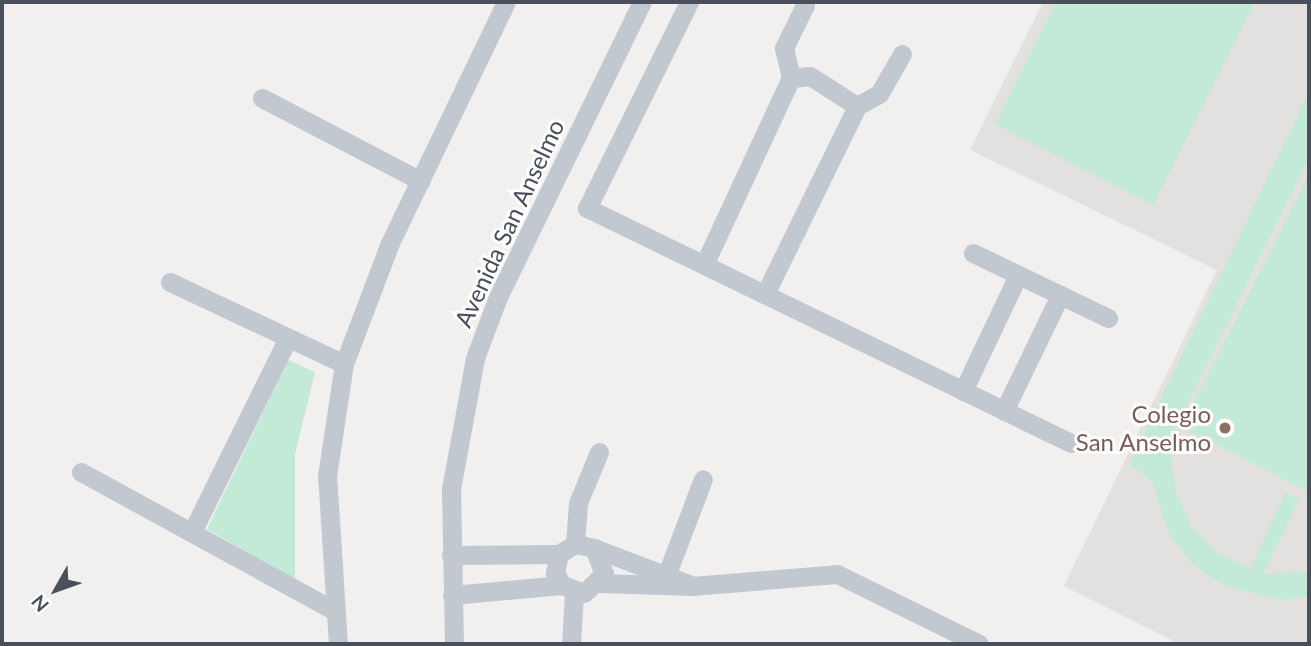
<!DOCTYPE html>
<style>
body{margin:0}
#map{position:relative;width:1311px;height:646px;overflow:hidden;background:#f1f0ef;font-family:Lato,sans-serif}
div>[style]{position:absolute}
.education>*{inset:0;background:#e2e1e0}
.green>*{inset:0;background:#c3ead6}
.minor>*{height:19px;margin:-9.5px;padding:0 9.5px;transform-origin:9.5px;border-radius:9.5px;background:#c1c8cf}
.dots>*{width:19px;height:19px;translate:-50% -50%;box-sizing:border-box;border:4px solid #fff;border-radius:50%}
span{translate:-50% -50%;white-space:nowrap;text-align:center;line-height:1.15;-webkit-text-stroke:6px #fff;paint-order:stroke}
.street-label{font-size:24px;color:#49505b}
.education-label{font-size:24px;color:#785e54}
.right{translate:-100% -50%;text-align:right}
.frame{position:absolute;inset:0;border:4px solid #49505b;pointer-events:none}
.north{position:absolute;left:21px;top:555px;width:70px;height:70px;-webkit-text-stroke:5px #fff;paint-order:stroke;rotate:230deg;font-size:19px;font-weight:700;line-height:28px;text-align:center;color:#49505b}
.north::after{content:'';display:block;margin:auto;width:24px;height:32px;background:#49505b;clip-path:polygon(50% 0,100% 100%,50% 72%,0 100%)}
</style>
<div id="map">
<div class="education">
<div style="clip-path:polygon(1043px 2px,1309px 2px,1309px 644px,1179px 644px,1064px 586px,1217px 270px,970px 150px)"></div>
</div>
<div class="green">
<div style="clip-path:polygon(1056px 2px,1255px 2px,1153px 205px,995px 124px)"></div>
<div style="clip-path:polygon(1309px 92px,1309px 157px,1176px 428px,1171px 462px,1177px 495px,1192px 527px,1218px 553px,1250px 569px,1285px 493px,1299px 499px,1263px 574px,1309px 571px,1309px 596px,1281px 600px,1224px 586px,1193px 565px,1169px 535px,1152px 481px,1129px 464px)"></div>
<div style="clip-path:polygon(1309px 175px,1309px 492px,1181px 427px)"></div>
<div style="clip-path:polygon(288px 360px,315px 372px,295px 454px,295px 581px,207px 529px)"></div>
</div>
<div class="minor">
<div style="left:689px;top:2px;width:230px;rotate:116.3deg"></div>
<div style="left:587px;top:208px;width:538px;rotate:25.9deg"></div>
<div style="left:791px;top:78px;width:19px;rotate:-6deg"></div>
<div style="left:810px;top:76px;width:56px;rotate:32.6deg"></div>
<div style="left:262px;top:98px;width:179px;rotate:27.6deg"></div>
<div style="left:973px;top:253px;width:150px;rotate:25.7deg"></div>
<div style="left:704px;top:265px;width:206px;rotate:-65.1deg"></div>
<div style="left:791px;top:78px;width:31px;rotate:-103deg"></div>
<div style="left:784px;top:48px;width:48px;rotate:-64deg"></div>
<div style="left:170px;top:282px;width:192px;rotate:25.2deg"></div>
<div style="left:765px;top:294px;width:209px;rotate:-63.9deg"></div>
<div style="left:857px;top:106px;width:25px;rotate:-29deg"></div>
<div style="left:879px;top:94px;width:46px;rotate:-60.1deg"></div>
<div style="left:963px;top:391px;width:128px;rotate:-64.6deg"></div>
<div style="left:1004px;top:411px;width:129px;rotate:-64.2deg"></div>
<div style="left:81px;top:472px;width:290px;rotate:28.7deg"></div>
<div style="left:192px;top:532px;width:216px;rotate:-63.7deg"></div>
<div style="left:575px;top:544px;width:41px;rotate:-85.8deg"></div>
<div style="left:578px;top:503px;width:55px;rotate:-67.6deg"></div>
<div style="left:594px;top:548px;width:104px;rotate:20.9deg"></div>
<div style="left:451px;top:555px;width:108px;rotate:-0.5deg"></div>
<div style="left:668px;top:571px;width:98px;rotate:-69.2deg"></div>
<div style="left:600px;top:583px;width:92px;rotate:1.9deg"></div>
<div style="left:692px;top:586px;width:145px;rotate:-4.7deg"></div>
<div style="left:837px;top:574px;width:158px;rotate:26.2deg"></div>
<div style="left:452px;top:595px;width:110px;rotate:-5.2deg"></div>
<div style="left:562px;top:585px;width:23px;rotate:20deg"></div>
<div style="left:584px;top:593px;width:28px;rotate:-44deg"></div>
<div style="left:604px;top:574px;width:28px;rotate:-111deg"></div>
<div style="left:594px;top:548px;width:19px;rotate:-168deg"></div>
<div style="left:575px;top:544px;width:19px;rotate:148deg"></div>
<div style="left:559px;top:554px;width:19px;rotate:102deg"></div>
<div style="left:555px;top:573px;width:14px;rotate:60deg"></div>
<div style="left:338px;top:644px;width:168px;rotate:-93.7deg"></div>
<div style="left:327px;top:476px;width:113px;rotate:-81.4deg"></div>
<div style="left:344px;top:364px;width:129px;rotate:-69.2deg"></div>
<div style="left:390px;top:243px;width:267px;rotate:-64.3deg"></div>
<div style="left:454px;top:644px;width:155px;rotate:-91.1deg"></div>
<div style="left:451px;top:489px;width:133px;rotate:-79.6deg"></div>
<div style="left:475px;top:358px;width:65px;rotate:-69.3deg"></div>
<div style="left:498px;top:297px;width:328px;rotate:-64deg"></div>
<div style="left:571px;top:644px;width:51px;rotate:-86.6deg"></div>
</div>
<div class="dots">
<div style="left:1225px;top:428px;background:#8d6e63"></div>
</div>
<div class="street-label">
<span style="left:509px;top:223px;rotate:-65deg">Avenida San Anselmo</span>
</div>
<div class="education-label">
<span class="right" style="left:1211px;top:428px">Colegio<br>San Anselmo</span>
</div>
<div class="frame"></div>
<div class="north">N</div>
</div>
